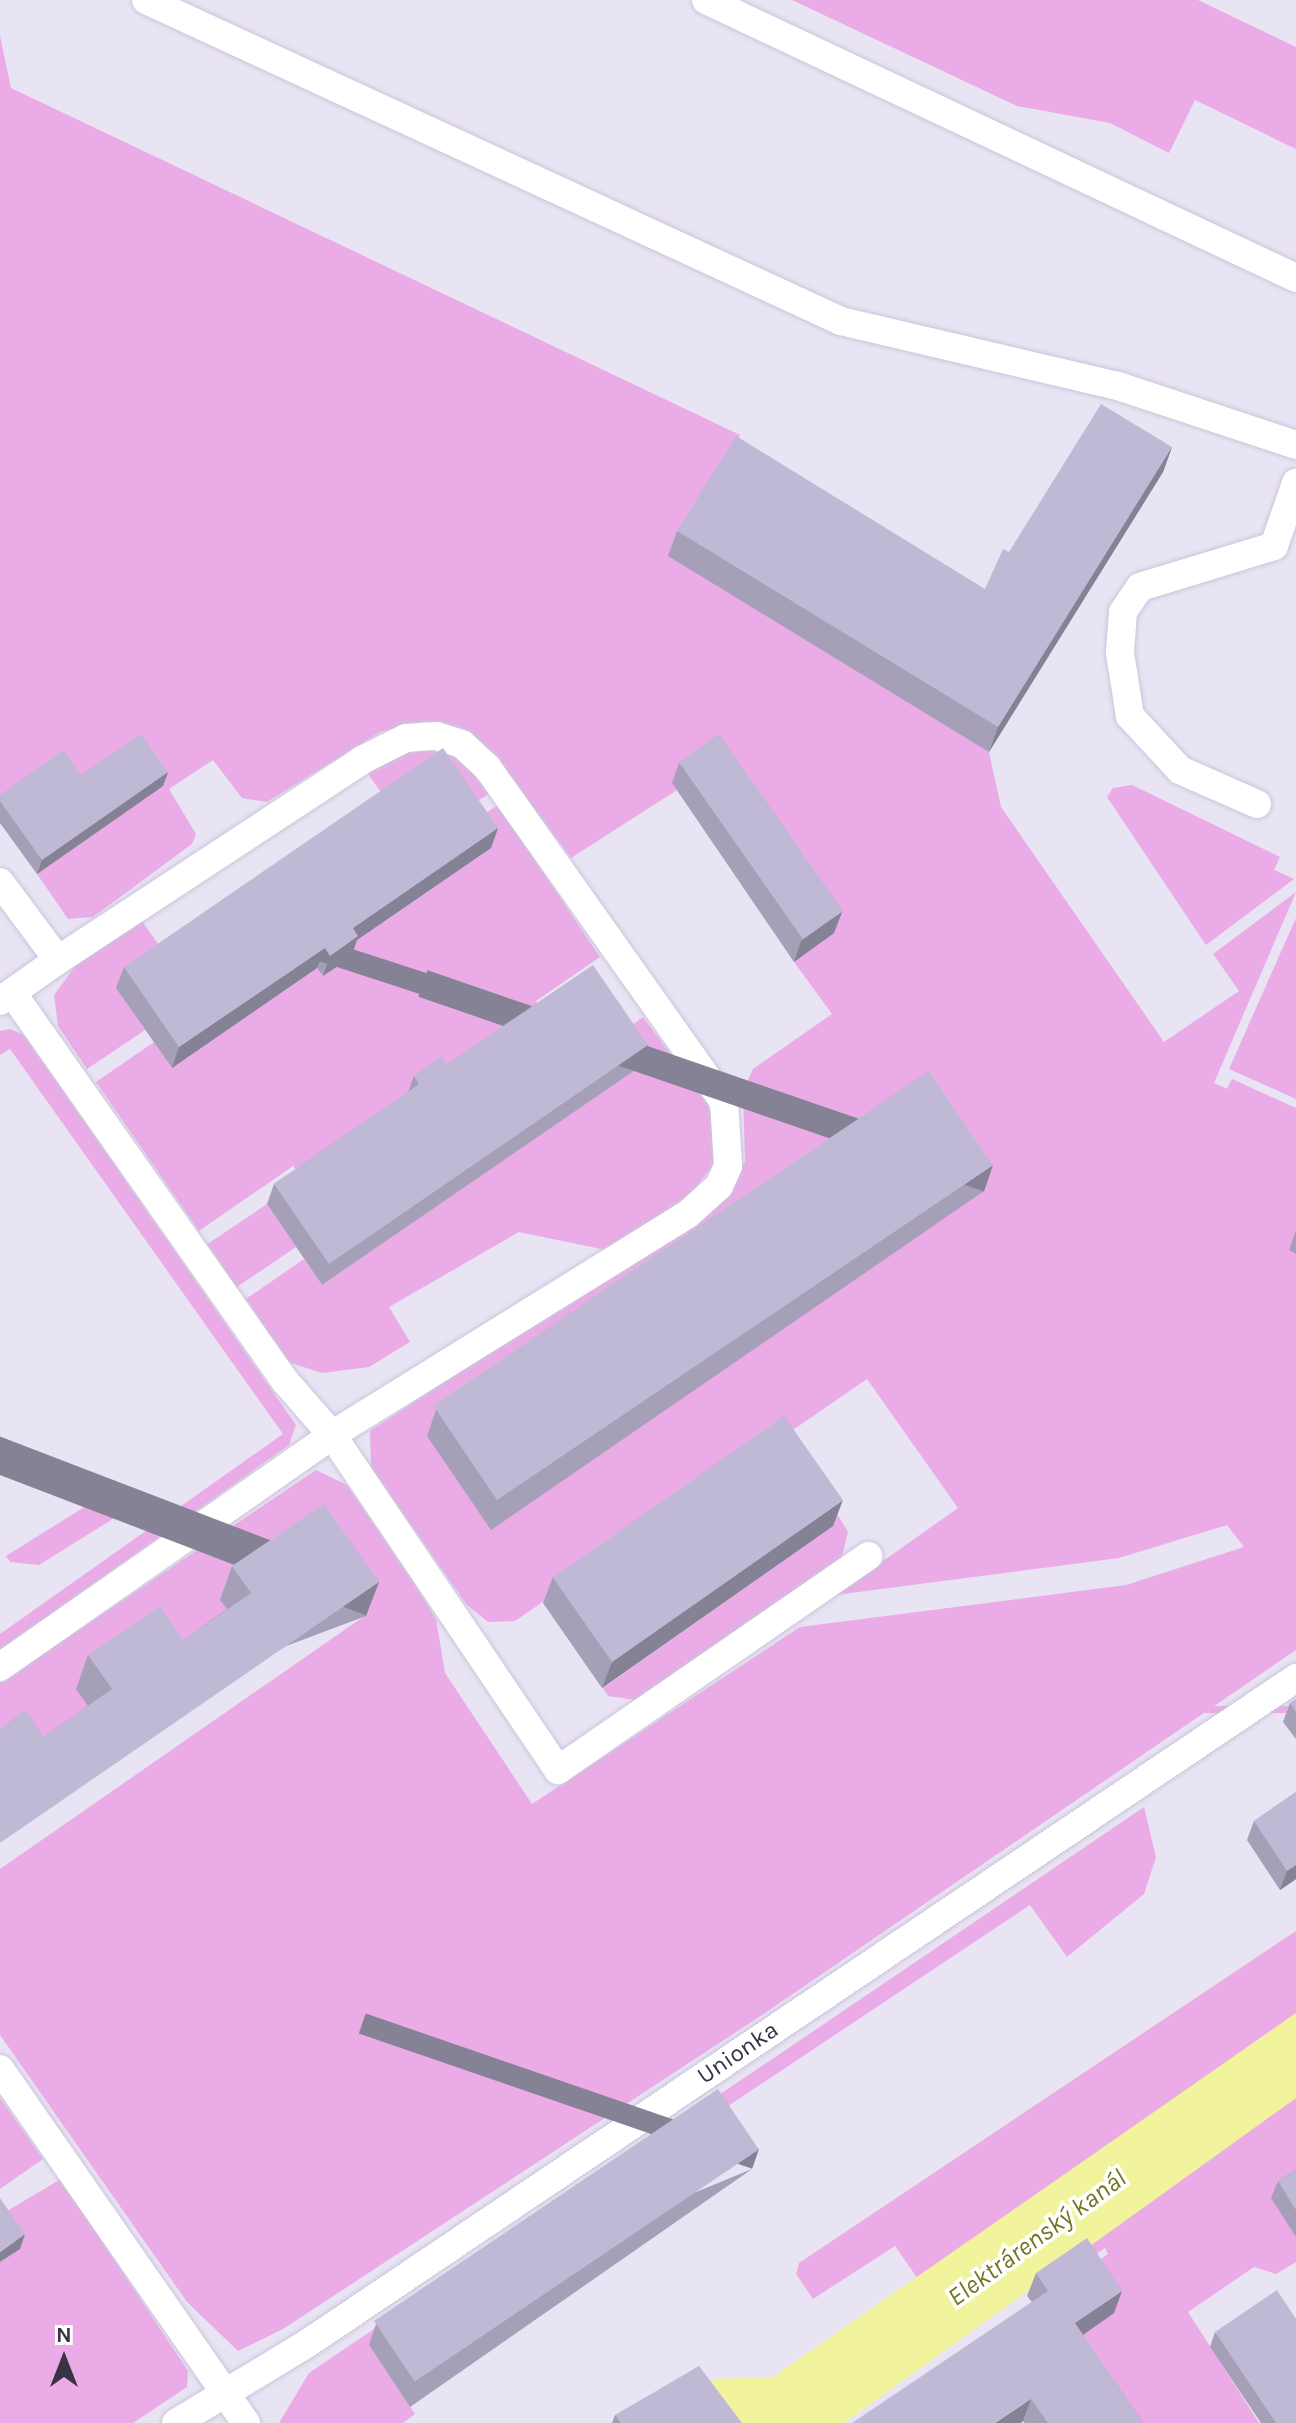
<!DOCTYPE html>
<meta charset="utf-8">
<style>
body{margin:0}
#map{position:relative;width:1296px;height:2423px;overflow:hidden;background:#e9e4f3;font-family:Karla,sans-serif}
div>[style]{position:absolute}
.green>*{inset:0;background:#eaabe6;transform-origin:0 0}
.water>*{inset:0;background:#f1f49d}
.roads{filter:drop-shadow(0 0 2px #cbc4dd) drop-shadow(0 0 2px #cbc4dd)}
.lane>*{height:28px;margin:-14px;padding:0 14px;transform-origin:14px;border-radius:14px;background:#fff}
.wall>*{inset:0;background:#a59fb7}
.shaded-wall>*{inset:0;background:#868295;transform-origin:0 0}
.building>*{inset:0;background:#c0b9d5;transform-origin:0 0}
span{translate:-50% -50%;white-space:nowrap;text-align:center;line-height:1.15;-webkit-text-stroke:7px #fff;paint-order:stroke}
.street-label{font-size:24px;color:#383446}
.water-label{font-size:26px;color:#71751f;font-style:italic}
.north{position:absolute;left:24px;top:2319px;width:80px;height:80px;-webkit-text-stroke:6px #fff;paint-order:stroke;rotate:0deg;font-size:22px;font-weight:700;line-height:32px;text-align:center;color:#383446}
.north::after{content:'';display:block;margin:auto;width:28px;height:36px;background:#383446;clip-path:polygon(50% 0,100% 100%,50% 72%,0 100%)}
</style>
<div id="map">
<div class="green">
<div style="clip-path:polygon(792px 0,1198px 0,1296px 47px,1296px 149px,1195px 100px,1169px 153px,1110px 123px,1017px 106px)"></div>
<div style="clip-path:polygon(0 36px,11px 88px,740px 435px,727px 461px,989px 752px,1001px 807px,1164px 1042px,1239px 991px,1213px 954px,1296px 892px,1214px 1083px,1227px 1089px,1232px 1079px,1296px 1108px,1296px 1236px,1289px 1250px,1296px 1254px,1296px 1650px,762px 2015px,283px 2329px,238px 2351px,187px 2302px,0 2035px,0 1869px,366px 1615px,239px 1626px,99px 1723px,0 1753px,0 1683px,316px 1470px,347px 1485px,414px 1583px,436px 1619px,445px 1673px,532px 1804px,800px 1627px,1126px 1585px,1244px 1547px,1227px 1525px,1119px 1558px,835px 1595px,958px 1508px,867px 1379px,515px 1621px,488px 1622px,467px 1605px,371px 1468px,370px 1431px,722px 1200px,745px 1161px,743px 1091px,753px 1069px,832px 1014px,794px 962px,834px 933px,672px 783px,677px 790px,571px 858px,491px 751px,469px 732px,425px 721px,380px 732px,267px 802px,242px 798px,213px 760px,169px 789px,196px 834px,192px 844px,93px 917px,68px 919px,37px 874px,162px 785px,76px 790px,0 806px)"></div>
<div style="clip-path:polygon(412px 748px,456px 755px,490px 793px,464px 810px,387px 801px,366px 771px)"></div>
<div style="clip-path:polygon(1132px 785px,1280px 857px,1274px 870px,1294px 879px,1206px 945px,1107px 797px,1113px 788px)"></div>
<div style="clip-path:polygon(498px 805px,600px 957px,536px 1001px,545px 1013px,303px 1179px,293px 1166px,199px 1231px,96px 1082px,154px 1042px,172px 1068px,317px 968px,323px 976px,350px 957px,345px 948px,490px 849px,472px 822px)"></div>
<div style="clip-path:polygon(1296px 918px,1296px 1099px,1229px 1069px)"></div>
<div style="clip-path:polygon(142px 921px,165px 954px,117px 988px,145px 1030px,87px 1069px,58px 1026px,54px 995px,76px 965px)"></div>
<div style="clip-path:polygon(643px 1017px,708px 1105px,714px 1129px,713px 1165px,690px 1195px,606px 1250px,519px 1232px,389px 1307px,410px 1342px,369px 1367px,322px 1373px,288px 1362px,246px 1299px,304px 1259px,322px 1285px,640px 1066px,619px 1035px)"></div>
<div style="clip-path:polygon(10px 1029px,24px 1035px,296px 1425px,289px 1445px,0 1650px,0 1634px,283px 1434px,10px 1049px,0 1055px,0 1031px)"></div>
<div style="left:267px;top:1204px;width:52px;height:72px;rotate:56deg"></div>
<div style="clip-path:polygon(118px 1486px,123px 1498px,116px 1517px,39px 1565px,10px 1562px,6px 1556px)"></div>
<div style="clip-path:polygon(830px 1502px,848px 1532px,841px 1561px,636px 1700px,608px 1696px,603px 1688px,833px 1526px)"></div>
<div style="left:1296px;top:1706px;width:7px;height:135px;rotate:90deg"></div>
<div style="clip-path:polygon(1144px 1807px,1156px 1857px,1144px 1894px,1067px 1957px,1030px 1905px,369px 2345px,415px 2414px,403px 2423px,279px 2423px,309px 2373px)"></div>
<div style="clip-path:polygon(1296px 1931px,1296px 2013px,1255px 2045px,918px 2279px,895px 2246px,813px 2299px,796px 2274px,799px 2263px)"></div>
<div style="clip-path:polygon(0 2098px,43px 2159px,0 2189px)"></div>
<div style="clip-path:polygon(1296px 2098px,1296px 2262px,1276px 2274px,1254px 2267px,1188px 2312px,1259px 2423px,1119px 2423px,1067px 2346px,1084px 2271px,1108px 2254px,1105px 2248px,1082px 2265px,1074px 2254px)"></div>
<div style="clip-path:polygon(61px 2179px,188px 2371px,187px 2387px,133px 2423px,0 2423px,0 2262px,19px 2249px,0 2215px)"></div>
</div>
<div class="water">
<div style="clip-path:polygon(1296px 2013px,1296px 2098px,844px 2423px,653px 2423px,713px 2379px,773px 2377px)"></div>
</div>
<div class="roads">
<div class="lane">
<div style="left:146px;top:0;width:766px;rotate:24.79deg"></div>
<div style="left:841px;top:321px;width:285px;rotate:13.2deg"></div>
<div style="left:1118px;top:386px;width:188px;rotate:18.3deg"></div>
<div style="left:706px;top:0;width:652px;rotate:25.23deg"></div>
<div style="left:1257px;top:804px;width:84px;rotate:-156.2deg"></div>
<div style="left:1180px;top:770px;width:74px;rotate:-132.8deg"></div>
<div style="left:1130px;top:716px;width:64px;rotate:-99deg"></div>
<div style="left:1120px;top:653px;width:41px;rotate:-85.8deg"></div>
<div style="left:1123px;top:612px;width:30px;rotate:-56deg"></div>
<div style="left:1140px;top:587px;width:140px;rotate:-17deg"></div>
<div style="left:1274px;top:546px;width:67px;rotate:-70.8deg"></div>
<div style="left:0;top:882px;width:97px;rotate:53.4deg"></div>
<div style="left:0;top:1001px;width:71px;rotate:-35.3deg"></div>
<div style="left:58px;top:960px;width:364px;rotate:-33.3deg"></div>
<div style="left:362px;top:760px;width:49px;rotate:-26.6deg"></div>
<div style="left:406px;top:738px;width:30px;rotate:-4deg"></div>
<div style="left:436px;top:736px;width:27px;rotate:17deg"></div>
<div style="left:462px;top:744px;width:34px;rotate:43deg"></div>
<div style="left:487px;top:767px;width:410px;rotate:54.7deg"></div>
<div style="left:724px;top:1102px;width:64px;rotate:86.4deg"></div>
<div style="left:728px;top:1166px;width:22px;rotate:114deg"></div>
<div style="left:719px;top:1186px;width:42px;rotate:137.9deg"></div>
<div style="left:688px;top:1214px;width:419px;rotate:148.2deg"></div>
<div style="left:332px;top:1435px;width:72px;rotate:-131deg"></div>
<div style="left:285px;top:1381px;width:474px;rotate:-125.1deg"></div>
<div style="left:0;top:1667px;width:405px;rotate:-34.9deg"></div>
<div style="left:332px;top:1435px;width:404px;rotate:56deg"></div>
<div style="left:558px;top:1770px;width:377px;rotate:-34.6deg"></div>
<div style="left:0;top:2069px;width:431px;rotate:55.2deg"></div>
<div style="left:176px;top:2423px;width:151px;rotate:-31.2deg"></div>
<div style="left:305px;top:2345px;width:1195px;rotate:-33.94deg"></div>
</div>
</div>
<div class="wall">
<div style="clip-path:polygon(1172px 447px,1163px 472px,989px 752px,668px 556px,677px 531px,985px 589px,1009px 552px)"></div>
<div style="clip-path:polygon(679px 763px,842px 912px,834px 933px,794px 962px,672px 783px)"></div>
<div style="clip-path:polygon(168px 772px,163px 786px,37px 874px,0 823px,0 795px,81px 775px)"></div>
<div style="clip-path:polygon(498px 828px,491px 848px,357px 940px,351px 957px,323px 976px,317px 968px,172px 1068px,116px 988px,124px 967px)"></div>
<div style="clip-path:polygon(447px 1064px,641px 1066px,322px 1285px,267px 1204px,274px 1184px,408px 1092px,414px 1076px)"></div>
<div style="clip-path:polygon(993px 1165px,984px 1191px,491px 1530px,427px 1436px,436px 1410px)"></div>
<div style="clip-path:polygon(1296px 1230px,1296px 1254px,1289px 1250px)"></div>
<div style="clip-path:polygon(833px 1526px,602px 1688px,543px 1603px,553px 1577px)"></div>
<div style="clip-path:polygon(232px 1566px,379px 1582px,366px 1616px,44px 1737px,88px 1706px,76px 1689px,88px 1655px,183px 1640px,227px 1609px,220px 1600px)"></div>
<div style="clip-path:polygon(1296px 1699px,1296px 1739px,1283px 1722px,1290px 1703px)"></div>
<div style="clip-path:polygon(1296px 1792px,1296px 1879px,1280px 1890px,1247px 1840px,1254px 1821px)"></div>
<div style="clip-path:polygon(752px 2169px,410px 2407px,369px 2345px,376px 2324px)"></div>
<div style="clip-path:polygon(1296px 2169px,1296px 2237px,1271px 2198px,1278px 2181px)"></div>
<div style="clip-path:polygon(1036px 2273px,1114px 2313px,1083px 2335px,1143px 2423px,1024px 2423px,1023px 2421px,1032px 2302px,1027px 2296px)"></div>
<div style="clip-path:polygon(1215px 2332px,1296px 2423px,1261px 2423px,1210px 2347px)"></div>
<div style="clip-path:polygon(615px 2415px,742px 2423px,612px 2423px)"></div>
</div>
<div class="shaded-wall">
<div style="clip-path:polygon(1172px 447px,1163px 472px,989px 752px,998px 727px)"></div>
<div style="clip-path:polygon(168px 772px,163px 786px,37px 874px,42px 860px)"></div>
<div style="clip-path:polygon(498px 828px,491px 848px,357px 940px,351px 957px,323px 976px,330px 956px,353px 928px)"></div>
<div style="clip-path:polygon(842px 912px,834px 933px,794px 962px,801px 941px)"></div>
<div style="clip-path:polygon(325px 948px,317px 968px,172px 1068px,179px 1047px)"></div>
<div style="left:648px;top:1045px;width:22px;height:387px;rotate:108deg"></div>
<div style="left:993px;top:1165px;width:28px;height:598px;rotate:109deg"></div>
<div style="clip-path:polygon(843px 1500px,833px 1526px,602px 1688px,612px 1662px)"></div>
<div style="left:379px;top:1582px;width:36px;height:460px;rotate:111deg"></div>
<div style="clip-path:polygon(1296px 1865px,1296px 1879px,1280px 1890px,1287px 1871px)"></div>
<div style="left:759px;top:2149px;width:21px;height:416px;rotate:109deg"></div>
<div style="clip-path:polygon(25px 2234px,20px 2249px,0 2262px,0 2252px)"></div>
<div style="clip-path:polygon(1122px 2291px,1114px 2313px,1067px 2346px,1075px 2323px)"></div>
<div style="clip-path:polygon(1031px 2399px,1023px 2421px,1021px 2423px,995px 2423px)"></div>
</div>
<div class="building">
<div style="clip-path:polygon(1101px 404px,1172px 447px,998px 727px,677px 531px,736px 436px,985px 589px,1003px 549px,1009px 552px)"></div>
<div style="clip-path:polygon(141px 734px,168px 772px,42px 860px,0 801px,0 795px,63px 750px,81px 775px)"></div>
<div style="left:719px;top:734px;width:216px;height:49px;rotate:55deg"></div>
<div style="clip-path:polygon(443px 748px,498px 828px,353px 928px,358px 936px,330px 956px,325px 948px,179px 1047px,124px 967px)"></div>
<div style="clip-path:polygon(593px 965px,648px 1045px,329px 1264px,274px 1184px,419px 1084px,414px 1076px,442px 1056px,447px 1064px)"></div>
<div style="left:929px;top:1071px;width:114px;height:598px;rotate:56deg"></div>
<div style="left:784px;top:1416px;width:103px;height:282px;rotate:55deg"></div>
<div style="clip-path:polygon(324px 1504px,379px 1582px,0 1843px,0 1729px,25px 1710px,44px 1737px,112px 1689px,88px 1655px,160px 1606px,183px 1640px,251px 1593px,232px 1566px)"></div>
<div style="clip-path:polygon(1296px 1699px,1296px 1712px,1290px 1703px)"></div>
<div style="clip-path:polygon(1296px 1792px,1296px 1865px,1287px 1871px,1254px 1821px)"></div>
<div style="left:718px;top:2089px;width:73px;height:415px;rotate:56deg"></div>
<div style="clip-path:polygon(1296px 2169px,1296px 2210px,1278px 2181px)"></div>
<div style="clip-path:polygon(0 2198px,25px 2234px,0 2252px)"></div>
<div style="clip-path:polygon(1087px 2238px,1122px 2291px,1075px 2323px,1143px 2423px,1048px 2423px,1031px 2399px,995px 2423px,852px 2423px,1048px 2291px,1036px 2273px)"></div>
<div style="clip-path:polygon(1277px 2290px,1296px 2319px,1296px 2423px,1276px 2423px,1215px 2332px)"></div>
<div style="clip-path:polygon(699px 2366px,742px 2423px,621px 2423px,615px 2415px)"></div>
</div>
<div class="street-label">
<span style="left:738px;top:2053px;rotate:-34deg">Unionka</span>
</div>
<div class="water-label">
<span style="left:1037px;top:2238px;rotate:-36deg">Elektrárenský kanál</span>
</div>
<div class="north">N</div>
</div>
